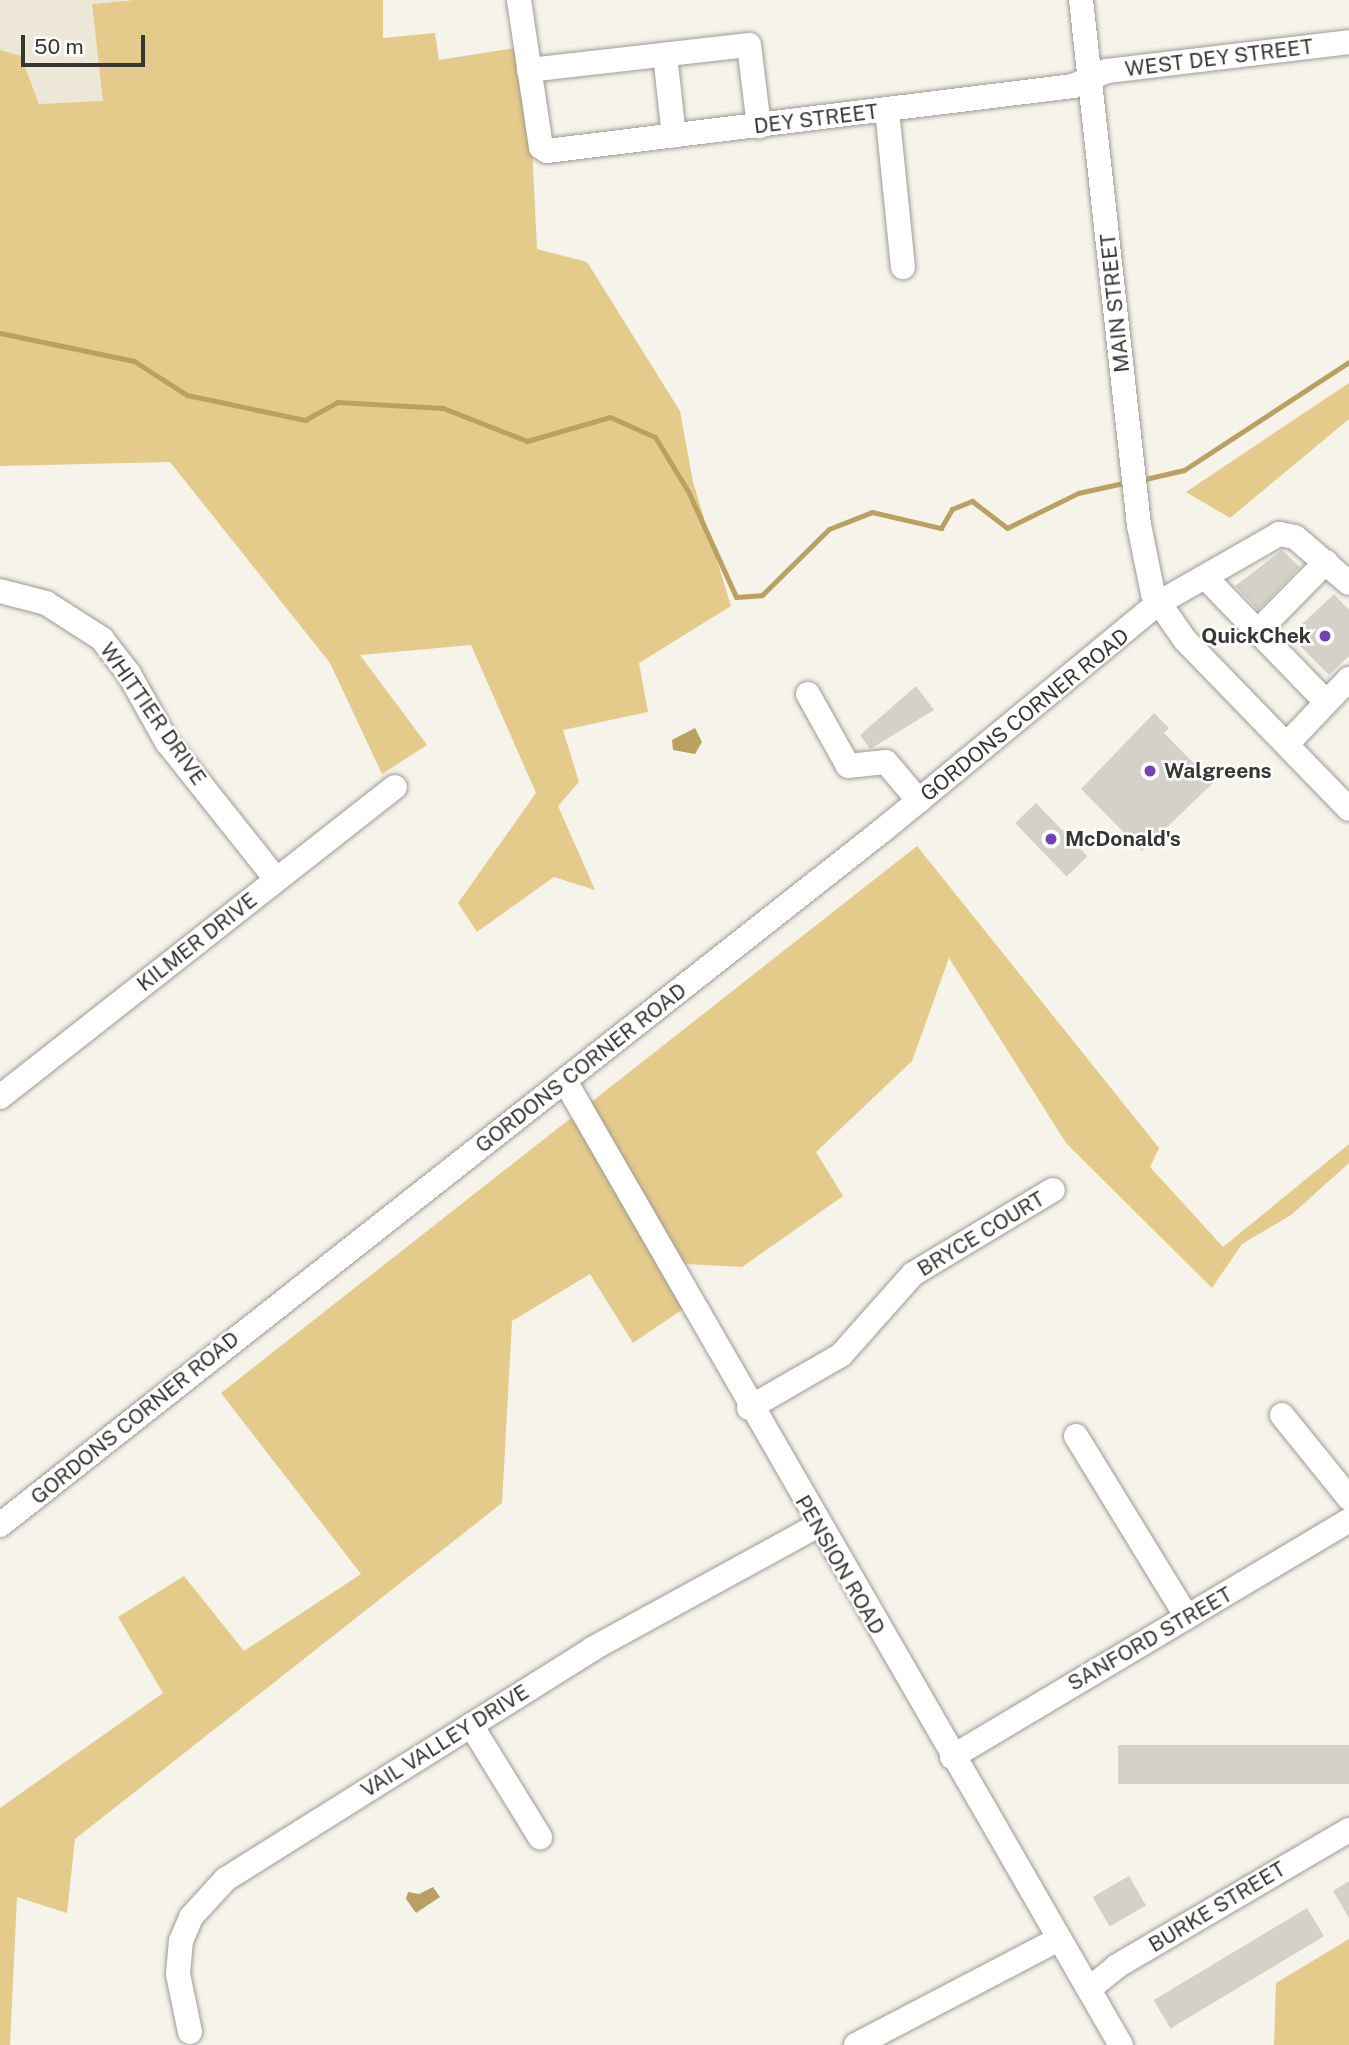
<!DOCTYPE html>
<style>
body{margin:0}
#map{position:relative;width:1349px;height:2045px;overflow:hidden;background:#f6f3eb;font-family:"Public Sans",sans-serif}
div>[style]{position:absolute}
.built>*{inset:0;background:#ede7d8}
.green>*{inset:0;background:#e4ca8b}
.water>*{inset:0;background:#baa061}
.stream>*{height:5px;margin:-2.5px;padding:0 2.5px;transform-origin:2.5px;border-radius:2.5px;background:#baa061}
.building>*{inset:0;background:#d4d1c9;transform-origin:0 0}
.roads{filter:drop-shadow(0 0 2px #9e9b94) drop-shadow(0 0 2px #9e9b94)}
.minor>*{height:24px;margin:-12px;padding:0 12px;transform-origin:12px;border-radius:12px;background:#fff}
.dots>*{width:19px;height:19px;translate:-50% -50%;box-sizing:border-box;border:4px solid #fff;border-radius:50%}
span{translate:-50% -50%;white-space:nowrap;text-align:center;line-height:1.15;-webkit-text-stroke:5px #fff;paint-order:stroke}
.street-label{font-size:21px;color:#373633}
.poi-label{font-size:21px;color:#373633;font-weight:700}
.right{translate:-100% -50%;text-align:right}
.left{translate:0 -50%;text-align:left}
.scale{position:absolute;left:21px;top:35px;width:124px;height:32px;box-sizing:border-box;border:4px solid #373633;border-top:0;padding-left:9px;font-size:21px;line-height:24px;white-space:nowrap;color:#373633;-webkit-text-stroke:5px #fff;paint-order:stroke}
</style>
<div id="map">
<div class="built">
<div style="clip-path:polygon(0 0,134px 0,92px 4px,104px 102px,39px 104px,21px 56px,0 50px)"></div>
</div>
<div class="green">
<div style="clip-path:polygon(134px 0,383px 0,383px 38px,435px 33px,439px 60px,527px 46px,537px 249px,587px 262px,680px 411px,693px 482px,731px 606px,639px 663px,648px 712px,563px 730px,579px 782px,558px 806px,595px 890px,554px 877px,477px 932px,458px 903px,536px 793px,471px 645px,360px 655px,427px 745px,382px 774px,330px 663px,170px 462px,0 466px,0 50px,21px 56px,39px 104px,103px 101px,92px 4px)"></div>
<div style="clip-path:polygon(1349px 383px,1349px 419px,1230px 518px,1186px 492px)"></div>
<div style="clip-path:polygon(917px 846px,1159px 1148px,1150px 1167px,1223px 1247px,1349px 1144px,1349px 1163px,1291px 1215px,1242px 1244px,1212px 1288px,1066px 1143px,949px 958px,912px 1061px,816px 1152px,843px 1196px,742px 1267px,667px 1263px,683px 1309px,633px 1343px,590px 1274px,512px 1321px,502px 1503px,75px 1839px,67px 1913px,17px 1897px,10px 2045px,0 2045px,0 1808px,163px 1693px,118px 1617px,184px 1576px,244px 1651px,361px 1574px,221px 1393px)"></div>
<div style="clip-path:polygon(1349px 1939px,1349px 2045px,1274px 2045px,1276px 1983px)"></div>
</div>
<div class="water">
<div style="clip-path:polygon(695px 728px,702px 742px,695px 754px,673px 750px,672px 740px)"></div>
<div style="clip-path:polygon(433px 1887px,440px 1897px,416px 1913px,406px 1899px,408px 1892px,419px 1894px)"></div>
</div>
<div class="stream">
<div style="left:0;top:333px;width:137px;rotate:11.8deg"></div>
<div style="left:134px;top:361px;width:63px;rotate:32.7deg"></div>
<div style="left:187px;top:395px;width:121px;rotate:12deg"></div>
<div style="left:305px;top:420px;width:37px;rotate:-29deg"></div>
<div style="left:337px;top:402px;width:106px;rotate:3.2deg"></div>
<div style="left:443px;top:408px;width:90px;rotate:21.4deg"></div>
<div style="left:527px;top:441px;width:86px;rotate:-16.1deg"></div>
<div style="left:610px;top:417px;width:49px;rotate:24deg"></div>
<div style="left:655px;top:437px;width:63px;rotate:58.6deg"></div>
<div style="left:688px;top:491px;width:116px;rotate:65.6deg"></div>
<div style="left:736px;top:597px;width:26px;rotate:-4deg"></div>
<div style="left:762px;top:595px;width:94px;rotate:-44.6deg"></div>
<div style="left:829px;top:529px;width:46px;rotate:-21.6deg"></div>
<div style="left:872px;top:512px;width:71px;rotate:13.1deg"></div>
<div style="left:941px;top:528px;width:22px;rotate:-60deg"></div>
<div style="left:952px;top:509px;width:22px;rotate:-22deg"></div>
<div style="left:972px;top:501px;width:44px;rotate:37.6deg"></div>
<div style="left:1007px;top:528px;width:79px;rotate:-26.2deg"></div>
<div style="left:1078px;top:493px;width:51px;rotate:-12.4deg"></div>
<div style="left:1141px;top:480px;width:44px;rotate:-13.1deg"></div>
<div style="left:1184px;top:470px;width:197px;rotate:-33.2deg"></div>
</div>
<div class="building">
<div style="clip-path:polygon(1282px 550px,1300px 567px,1258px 610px,1235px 586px)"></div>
<div style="clip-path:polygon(1334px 594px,1349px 610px,1349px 656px,1329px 675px,1300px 646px,1300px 626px)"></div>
<div style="clip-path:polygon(916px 686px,934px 710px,870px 749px,860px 735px)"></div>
<div style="clip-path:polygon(1154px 713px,1169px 728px,1164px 733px,1213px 783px,1142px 851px,1081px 789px)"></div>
<div style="left:1036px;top:803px;width:74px;height:29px;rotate:46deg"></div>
<div style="left:1349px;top:1745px;width:39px;height:231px;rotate:90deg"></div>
<div style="left:1129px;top:1876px;width:34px;height:42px;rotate:60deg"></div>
<div style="clip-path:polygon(1349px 1881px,1349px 1918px,1333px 1891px)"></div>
<div style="left:1307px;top:1908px;width:33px;height:179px;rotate:59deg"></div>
</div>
<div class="roads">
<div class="minor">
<div style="left:519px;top:0;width:149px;rotate:81.5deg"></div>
<div style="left:541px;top:147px;width:7px;rotate:34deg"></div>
<div style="left:547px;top:151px;width:530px;rotate:-7.04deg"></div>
<div style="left:1073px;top:86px;width:37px;rotate:-24deg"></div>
<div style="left:1107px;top:71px;width:244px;rotate:-6.8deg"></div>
<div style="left:1081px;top:0;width:528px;rotate:83.7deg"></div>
<div style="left:1139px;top:525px;width:70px;rotate:78.5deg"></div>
<div style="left:1153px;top:594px;width:56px;rotate:55.2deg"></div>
<div style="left:1185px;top:640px;width:235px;rotate:45.9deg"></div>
<div style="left:665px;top:55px;width:81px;rotate:83.7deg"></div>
<div style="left:529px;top:70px;width:221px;rotate:-6.5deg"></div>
<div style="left:749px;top:45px;width:82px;rotate:83deg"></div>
<div style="left:887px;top:110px;width:158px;rotate:84.2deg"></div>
<div style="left:1205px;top:577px;width:174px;rotate:45.9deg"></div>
<div style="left:0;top:591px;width:48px;rotate:14.6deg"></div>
<div style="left:46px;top:603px;width:67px;rotate:32.7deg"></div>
<div style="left:102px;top:639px;width:44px;rotate:52.4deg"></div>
<div style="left:129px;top:674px;width:78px;rotate:60.8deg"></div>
<div style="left:167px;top:742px;width:175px;rotate:51.5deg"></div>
<div style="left:1258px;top:631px;width:97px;rotate:-45.4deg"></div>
<div style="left:808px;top:694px;width:82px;rotate:60.9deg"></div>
<div style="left:848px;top:766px;width:38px;rotate:-6deg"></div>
<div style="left:886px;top:762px;width:51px;rotate:49.8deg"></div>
<div style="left:1287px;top:744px;width:90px;rotate:-46.4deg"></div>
<div style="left:565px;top:1081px;width:1113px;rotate:60.03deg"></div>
<div style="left:0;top:1097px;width:502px;rotate:-38.13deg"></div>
<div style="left:749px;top:1408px;width:106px;rotate:-29.9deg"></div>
<div style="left:841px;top:1355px;width:108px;rotate:-48.4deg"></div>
<div style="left:913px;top:1274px;width:163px;rotate:-31deg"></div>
<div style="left:1282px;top:1415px;width:107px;rotate:51.1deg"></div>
<div style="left:1076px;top:1436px;width:212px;rotate:58.5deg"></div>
<div style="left:0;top:1525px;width:1124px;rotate:-38.21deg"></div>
<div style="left:883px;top:830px;width:355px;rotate:-39.5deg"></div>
<div style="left:1157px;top:604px;width:141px;rotate:-29.8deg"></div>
<div style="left:1279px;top:534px;width:16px;rotate:11deg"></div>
<div style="left:1295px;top:537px;width:71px;rotate:40.4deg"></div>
<div style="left:471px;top:1725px;width:132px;rotate:58.4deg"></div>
<div style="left:952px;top:1757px;width:462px;rotate:-30.8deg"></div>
<div style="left:1089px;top:1989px;width:36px;rotate:-39deg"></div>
<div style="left:1117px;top:1966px;width:269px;rotate:-30.4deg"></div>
<div style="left:190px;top:2032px;width:59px;rotate:-101.7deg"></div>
<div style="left:178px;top:1974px;width:33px;rotate:-85deg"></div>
<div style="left:181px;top:1941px;width:26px;rotate:-67deg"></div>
<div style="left:191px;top:1917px;width:52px;rotate:-47.4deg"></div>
<div style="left:226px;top:1879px;width:432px;rotate:-32.1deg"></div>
<div style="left:592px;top:1649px;width:256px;rotate:-28.7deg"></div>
<div style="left:856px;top:2045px;width:229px;rotate:-27.6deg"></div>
</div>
</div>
<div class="dots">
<div style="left:1325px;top:636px;background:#7041b8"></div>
<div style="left:1150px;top:771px;background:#7041b8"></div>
<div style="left:1051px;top:839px;background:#7041b8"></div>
</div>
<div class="street-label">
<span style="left:1219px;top:58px;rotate:-7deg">WEST DEY STREET</span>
<span style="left:816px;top:119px;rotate:-7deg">DEY STREET</span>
<span style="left:1115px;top:303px;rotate:-96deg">MAIN STREET</span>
<span style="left:153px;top:714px;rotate:55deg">WHITTIER DRIVE</span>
<span style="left:1025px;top:715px;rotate:-39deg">GORDONS CORNER ROAD</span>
<span style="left:197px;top:942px;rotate:-38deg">KILMER DRIVE</span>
<span style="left:581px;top:1068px;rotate:-38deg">GORDONS CORNER ROAD</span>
<span style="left:981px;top:1234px;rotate:-31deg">BRYCE COURT</span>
<span style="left:135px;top:1418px;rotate:-39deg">GORDONS CORNER ROAD</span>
<span style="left:840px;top:1565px;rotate:60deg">PENSION ROAD</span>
<span style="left:1150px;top:1639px;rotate:-30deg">SANFORD STREET</span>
<span style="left:445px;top:1741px;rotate:-32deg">VAIL VALLEY DRIVE</span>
<span style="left:1217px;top:1907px;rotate:-31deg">BURKE STREET</span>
</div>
<div class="poi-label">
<span class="right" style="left:1311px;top:636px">QuickChek</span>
<span class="left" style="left:1164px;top:771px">Walgreens</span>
<span class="left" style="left:1065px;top:839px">McDonald's</span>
</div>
<div class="scale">50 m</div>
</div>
